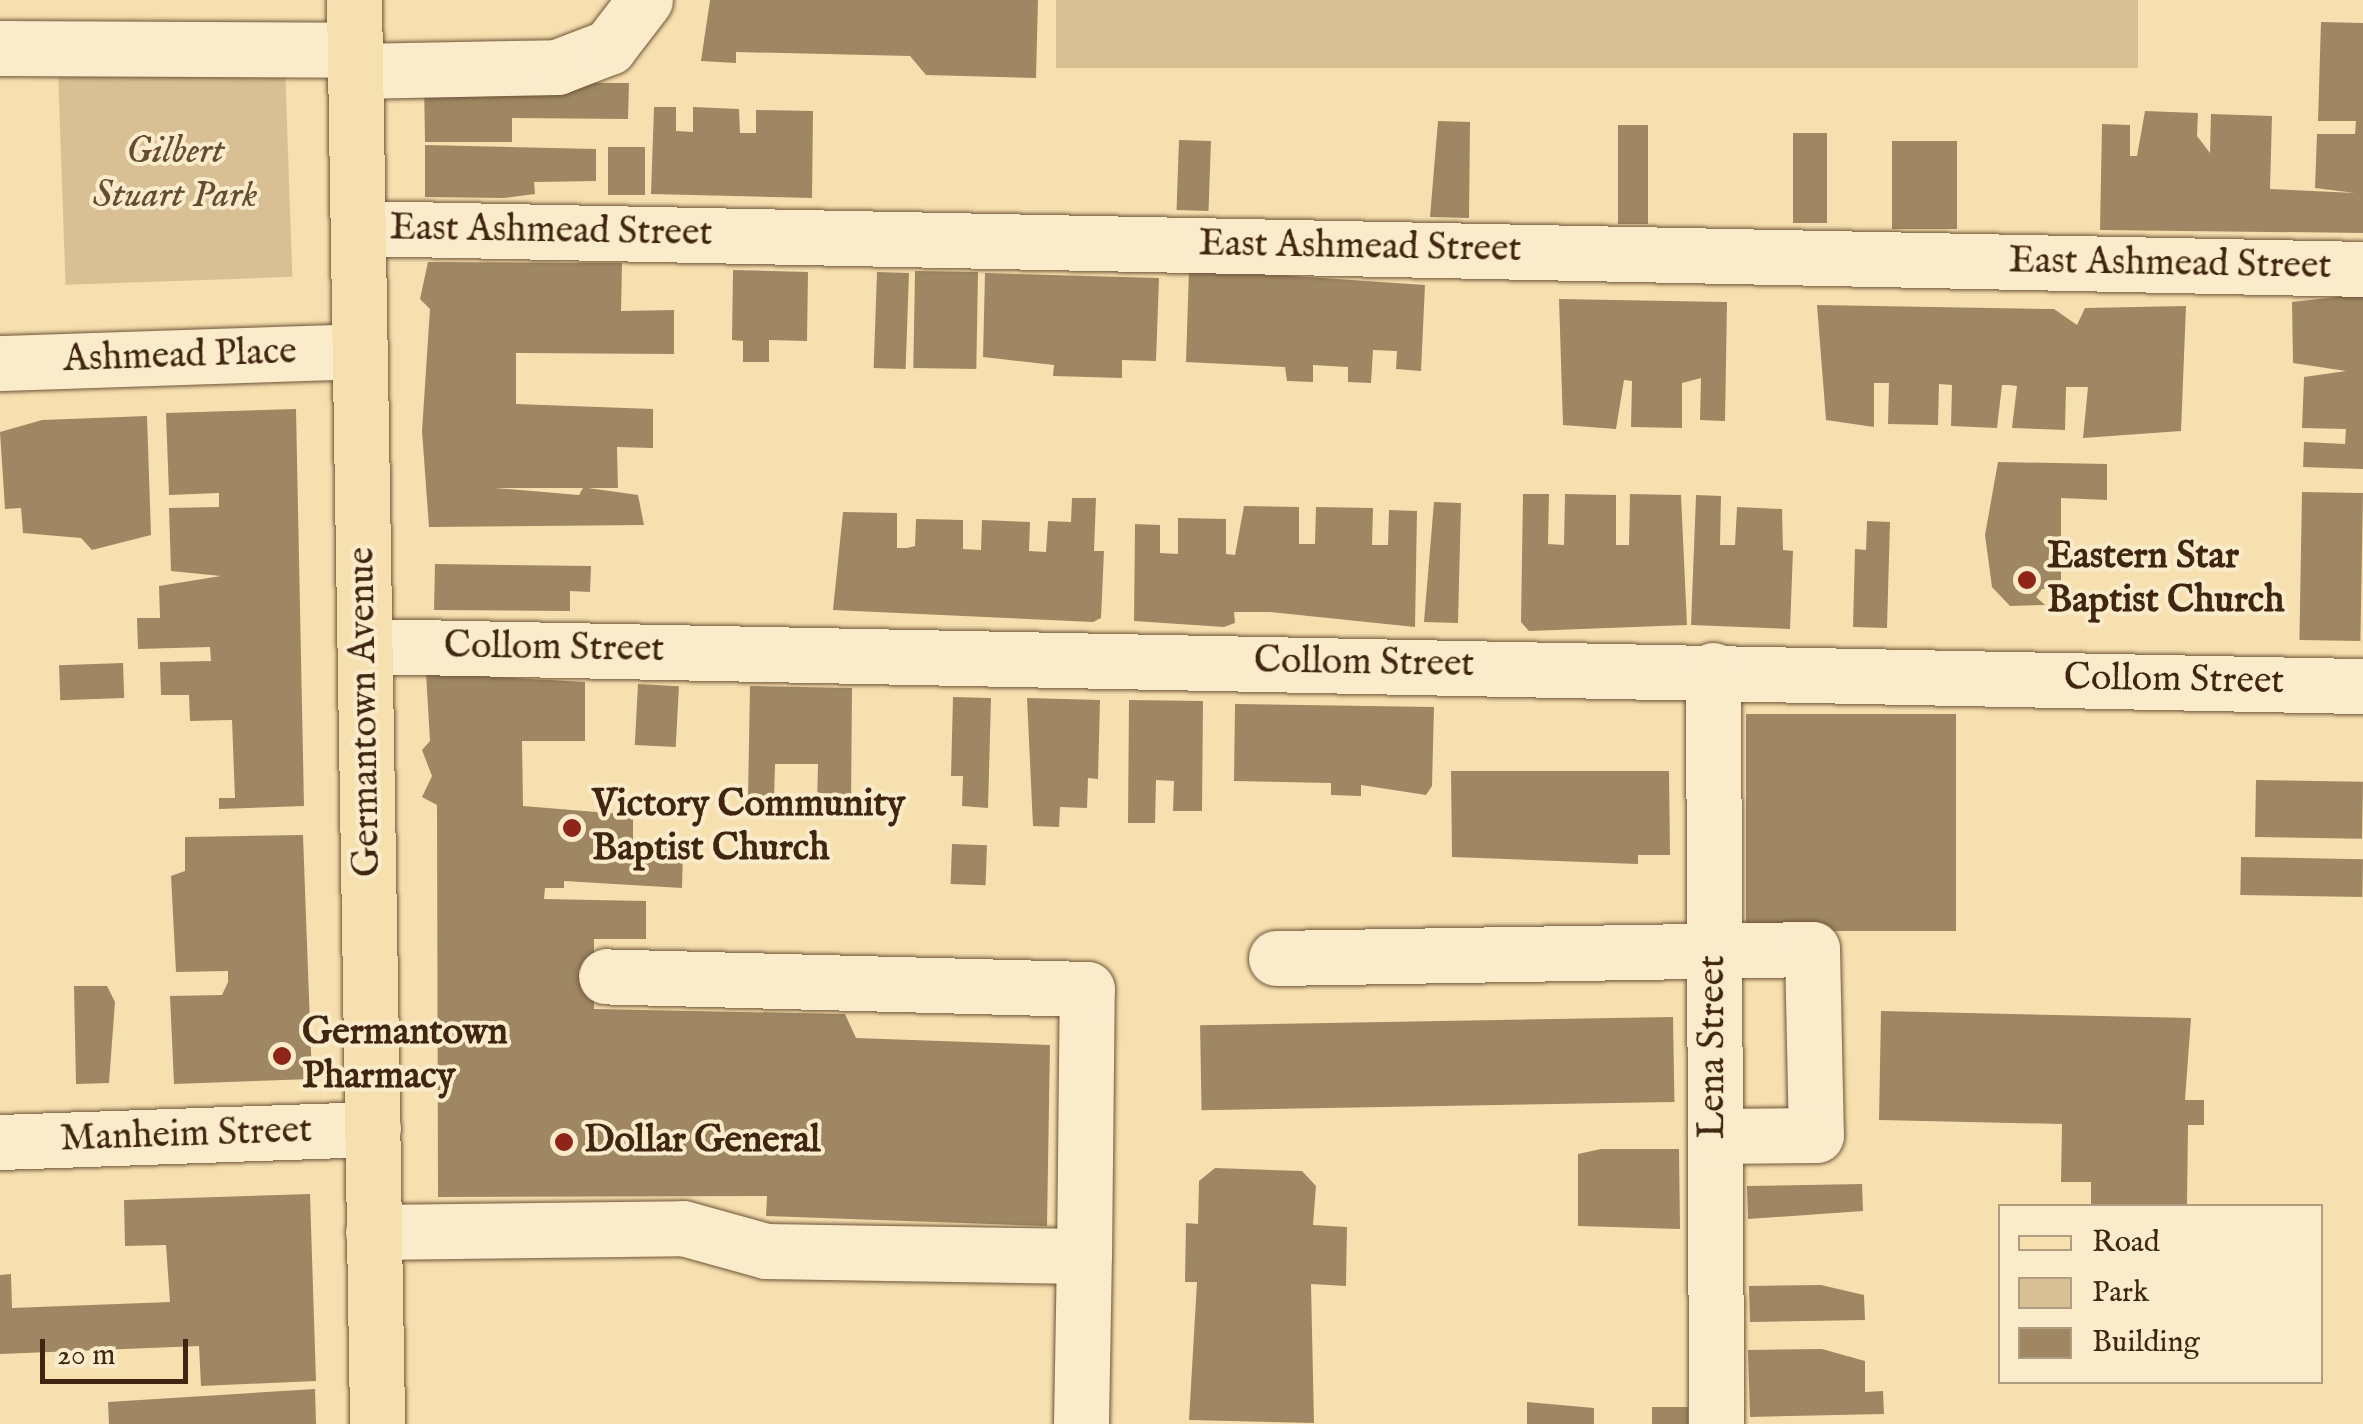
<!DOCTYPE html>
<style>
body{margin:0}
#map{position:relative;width:2363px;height:1424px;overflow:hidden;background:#f7e0af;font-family:"IM FELL English",serif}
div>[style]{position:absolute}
.green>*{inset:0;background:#d8c094;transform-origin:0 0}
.building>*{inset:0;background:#9f8763;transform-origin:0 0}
.roads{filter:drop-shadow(0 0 2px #6e5438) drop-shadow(0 0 2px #6e5438)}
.minor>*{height:55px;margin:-27.5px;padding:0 27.5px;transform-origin:27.5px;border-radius:27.5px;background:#faebcb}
.major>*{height:55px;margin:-27.5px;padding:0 27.5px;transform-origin:27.5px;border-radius:27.5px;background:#f7e0af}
.dots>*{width:28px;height:28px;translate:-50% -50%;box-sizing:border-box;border:5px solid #faebcb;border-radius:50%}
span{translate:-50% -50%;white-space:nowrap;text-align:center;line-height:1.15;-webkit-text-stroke:8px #faebcb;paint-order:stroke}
.park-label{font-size:38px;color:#664c32;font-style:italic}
.street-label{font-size:38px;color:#402611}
.poi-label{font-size:38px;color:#402611;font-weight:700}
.left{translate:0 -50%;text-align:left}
.legend{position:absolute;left:1998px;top:1204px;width:325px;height:180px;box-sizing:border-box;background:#faebcb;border:2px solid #b09c81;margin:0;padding:12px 18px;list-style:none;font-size:30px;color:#402611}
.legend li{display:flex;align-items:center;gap:20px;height:50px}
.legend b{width:50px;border:2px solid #b09c81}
.scale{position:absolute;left:40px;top:1339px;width:148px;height:45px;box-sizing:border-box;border:5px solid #402611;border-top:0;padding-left:12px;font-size:30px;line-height:35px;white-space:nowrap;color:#402611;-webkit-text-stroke:8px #faebcb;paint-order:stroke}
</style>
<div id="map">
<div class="green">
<div style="left:1056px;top:0;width:1082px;height:68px"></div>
<div style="left:285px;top:66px;width:211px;height:227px;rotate:88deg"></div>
</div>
<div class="building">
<div style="clip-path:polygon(710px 0,1038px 0,1036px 78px,926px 75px,910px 56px,736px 52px,736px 63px,701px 61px)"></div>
<div style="clip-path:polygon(2321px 22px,2363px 23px,2363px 233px,2100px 230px,2102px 124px,2130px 125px,2130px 156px,2137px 156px,2145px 111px,2198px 113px,2197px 136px,2210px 153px,2211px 114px,2272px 116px,2270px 189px,2355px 193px,2315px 188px,2317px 134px,2355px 134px,2356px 121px,2318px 121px)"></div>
<div style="clip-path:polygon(424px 82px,629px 83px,628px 119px,512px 118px,512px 142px,425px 142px)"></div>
<div style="clip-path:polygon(654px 107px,676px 107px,676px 131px,693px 132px,693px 107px,739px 109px,740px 133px,756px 133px,756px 110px,813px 111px,812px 198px,651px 194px)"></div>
<div style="clip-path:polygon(1438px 121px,1470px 122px,1469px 218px,1430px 217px)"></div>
<div style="left:1618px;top:125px;width:30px;height:99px"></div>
<div style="left:1793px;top:133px;width:34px;height:90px"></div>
<div style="left:1179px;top:140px;width:32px;height:70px;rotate:2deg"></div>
<div style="left:1892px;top:141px;width:65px;height:88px"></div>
<div style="clip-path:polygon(425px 145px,596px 149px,596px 181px,534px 182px,535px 194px,504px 198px,425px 197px)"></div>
<div style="left:645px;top:147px;width:48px;height:37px;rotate:90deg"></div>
<div style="clip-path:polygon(evenodd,428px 262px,622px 263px,621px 311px,674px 310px,674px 354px,516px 353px,516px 404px,653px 409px,653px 448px,617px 447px,618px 488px,588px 488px,638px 495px,644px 525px,429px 527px,422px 431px,430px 309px,420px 299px,428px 262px,495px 488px,583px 488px,579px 495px,495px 488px)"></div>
<div style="clip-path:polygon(1189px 269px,1425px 285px,1421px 371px,1396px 369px,1397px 351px,1373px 350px,1371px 383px,1348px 382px,1348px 367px,1313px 365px,1313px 382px,1287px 381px,1285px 367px,1186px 362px)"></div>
<div style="clip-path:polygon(733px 270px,808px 272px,807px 341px,769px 340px,769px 362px,743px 362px,743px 341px,732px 340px)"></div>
<div style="left:877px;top:272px;width:32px;height:96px;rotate:2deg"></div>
<div style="left:978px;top:272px;width:97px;height:63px;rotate:91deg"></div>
<div style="clip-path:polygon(985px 273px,1159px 278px,1156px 361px,1122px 360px,1122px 378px,1053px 376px,1054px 365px,983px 357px)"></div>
<div style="clip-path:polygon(2363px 294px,2363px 469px,2303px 467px,2304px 442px,2345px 444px,2346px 429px,2302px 428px,2304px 377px,2346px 371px,2293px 363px,2292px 302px)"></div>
<div style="clip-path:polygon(1559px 299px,1727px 302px,1725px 421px,1700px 420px,1701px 378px,1682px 383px,1682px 428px,1631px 427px,1632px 381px,1624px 380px,1616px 429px,1563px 425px)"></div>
<div style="clip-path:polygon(1817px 305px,2054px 309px,2077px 325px,2085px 308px,2186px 306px,2181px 431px,2083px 438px,2088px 387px,2066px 387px,2065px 430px,2012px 428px,2017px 386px,2009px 385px,2002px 385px,1997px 428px,1951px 426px,1952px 385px,1939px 384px,1938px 425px,1888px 424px,1889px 383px,1874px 383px,1874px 427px,1826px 420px)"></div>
<div style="clip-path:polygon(296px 409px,304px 806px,219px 809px,219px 798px,235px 798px,232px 720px,190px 721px,189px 695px,161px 695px,160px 662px,211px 661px,210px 647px,138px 649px,137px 618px,160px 618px,159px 586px,221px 576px,171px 571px,169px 508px,219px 507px,219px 493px,169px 495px,166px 413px)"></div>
<div style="clip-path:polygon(147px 416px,151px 535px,92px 550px,81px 538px,23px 533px,21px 508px,5px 509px,0 432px,42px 420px)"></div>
<div style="clip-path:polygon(1998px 462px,2107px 464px,2107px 500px,2061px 498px,2061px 589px,2042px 589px,2036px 597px,2045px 605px,2010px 606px,1992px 587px,1985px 535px)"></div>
<div style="left:2302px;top:492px;width:61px;height:148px;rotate:1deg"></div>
<div style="clip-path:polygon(1523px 494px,1549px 494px,1548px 544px,1564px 545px,1565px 494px,1616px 495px,1616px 545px,1629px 545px,1630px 494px,1681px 495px,1687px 625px,1529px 631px,1521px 622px)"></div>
<div style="clip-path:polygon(1696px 495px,1721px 496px,1720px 545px,1735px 545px,1737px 507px,1782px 509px,1783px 550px,1793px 551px,1790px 629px,1691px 625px)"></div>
<div style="clip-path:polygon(1072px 498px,1096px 498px,1094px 551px,1104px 551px,1101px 618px,1093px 622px,833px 610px,843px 512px,897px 513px,897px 548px,907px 548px,915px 546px,916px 519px,963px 520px,963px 549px,981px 550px,982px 520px,1030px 522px,1029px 551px,1046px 552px,1048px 521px,1071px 522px)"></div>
<div style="clip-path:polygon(1434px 502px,1461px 503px,1458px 623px,1424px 622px)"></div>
<div style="clip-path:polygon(1244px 506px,1299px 507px,1299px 544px,1315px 544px,1316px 507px,1373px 508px,1372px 545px,1388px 545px,1389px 510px,1417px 511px,1415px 627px,1270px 612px,1234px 612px,1235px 623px,1224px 627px,1134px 621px,1135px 524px,1160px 525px,1160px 553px,1178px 554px,1178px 518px,1226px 519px,1226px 554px,1235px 555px)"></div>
<div style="clip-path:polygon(1867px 521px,1890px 522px,1887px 628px,1853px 627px,1855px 549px,1866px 550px)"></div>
<div style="clip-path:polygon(435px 564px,591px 566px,590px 592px,570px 591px,570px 611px,434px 610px)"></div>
<div style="left:123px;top:663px;width:35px;height:64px;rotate:88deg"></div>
<div style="clip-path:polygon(426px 673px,585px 682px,585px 741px,522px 741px,523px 806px,633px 815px,633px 848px,683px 848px,682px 888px,564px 881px,564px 888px,545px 888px,544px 899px,646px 901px,646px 939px,594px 939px,594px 1009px,845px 1014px,856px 1038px,1050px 1045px,1047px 1226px,766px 1216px,767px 1196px,438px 1197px,437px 805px,422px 797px,432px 776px,422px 750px,430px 741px)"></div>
<div style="left:638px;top:684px;width:41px;height:61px;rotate:3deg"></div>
<div style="clip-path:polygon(750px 686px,852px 688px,851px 806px,817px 806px,818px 764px,775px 764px,774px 799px,748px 799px)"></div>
<div style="clip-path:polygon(953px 697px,991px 698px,988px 808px,962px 806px,963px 776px,951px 776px)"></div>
<div style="clip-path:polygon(1027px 698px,1100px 700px,1098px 779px,1088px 778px,1087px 808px,1060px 807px,1059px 827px,1033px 826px)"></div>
<div style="clip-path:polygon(1129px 700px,1203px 701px,1202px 811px,1173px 811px,1174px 781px,1156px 780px,1155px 823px,1128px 823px)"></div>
<div style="clip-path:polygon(1235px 704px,1434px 707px,1432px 786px,1426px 795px,1361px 785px,1361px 796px,1331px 795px,1331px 783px,1234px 781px)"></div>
<div style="left:1746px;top:714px;width:210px;height:217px"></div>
<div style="clip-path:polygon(1451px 771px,1669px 771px,1670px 855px,1638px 855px,1638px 864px,1452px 857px)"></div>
<div style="left:2256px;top:780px;width:107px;height:57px;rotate:1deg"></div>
<div style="clip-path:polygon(303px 835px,312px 1079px,174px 1084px,170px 996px,222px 995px,228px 982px,228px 971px,176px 972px,171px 876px,185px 871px,185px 837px)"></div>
<div style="left:952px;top:844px;width:35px;height:40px;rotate:2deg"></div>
<div style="left:2241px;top:857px;width:122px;height:38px;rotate:1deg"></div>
<div style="clip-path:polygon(74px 986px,107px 986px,115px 1002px,109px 1083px,76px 1084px)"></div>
<div style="clip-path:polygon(1881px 1011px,2191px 1018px,2185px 1100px,2204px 1100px,2204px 1125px,2188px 1125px,2187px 1206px,2091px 1206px,2091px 1182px,2061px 1182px,2062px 1124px,1879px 1120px)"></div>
<div style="left:1673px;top:1017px;width:85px;height:473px;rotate:89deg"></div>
<div style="clip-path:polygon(1601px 1149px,1679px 1149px,1680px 1229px,1578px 1226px,1578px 1154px)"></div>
<div style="clip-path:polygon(1215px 1168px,1302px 1171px,1316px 1186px,1313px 1225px,1347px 1227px,1346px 1286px,1311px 1284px,1314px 1423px,1189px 1420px,1197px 1282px,1185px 1282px,1186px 1223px,1198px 1224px,1199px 1181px)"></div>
<div style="clip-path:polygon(1862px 1184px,1863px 1211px,1748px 1219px,1747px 1186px)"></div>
<div style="clip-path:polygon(310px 1194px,316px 1381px,201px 1386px,199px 1346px,0 1354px,0 1275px,11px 1274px,12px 1308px,170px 1302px,166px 1245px,125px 1246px,124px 1200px)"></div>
<div style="clip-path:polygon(1821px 1285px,1864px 1295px,1865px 1320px,1750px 1322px,1749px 1286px)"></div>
<div style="clip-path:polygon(1822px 1349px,1865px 1361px,1865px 1392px,1883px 1391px,1884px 1414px,1750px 1417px,1748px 1350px)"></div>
<div style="clip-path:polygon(315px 1389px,316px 1424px,109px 1424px,108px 1402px)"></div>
<div style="clip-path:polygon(1527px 1402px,1594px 1408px,1594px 1424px,1527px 1424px)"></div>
<div style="left:1652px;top:1407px;width:36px;height:17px"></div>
</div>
<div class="roads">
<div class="minor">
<div style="left:0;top:48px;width:355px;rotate:0.3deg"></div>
<div style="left:355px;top:71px;width:202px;rotate:-1.1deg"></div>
<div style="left:557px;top:67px;width:56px;rotate:-21deg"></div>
<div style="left:609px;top:47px;width:59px;rotate:-52.5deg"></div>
<div style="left:358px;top:228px;width:2005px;rotate:1.17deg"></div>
<div style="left:0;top:363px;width:360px;rotate:-1.9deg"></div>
<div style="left:365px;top:646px;width:1998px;rotate:1.15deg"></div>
<div style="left:1713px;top:670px;width:754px;rotate:89.77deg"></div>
<div style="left:1276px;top:958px;width:536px;rotate:-0.96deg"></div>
<div style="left:1812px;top:949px;width:186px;rotate:88.8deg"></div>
<div style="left:1816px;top:1135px;width:101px;rotate:179.4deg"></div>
<div style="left:0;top:1142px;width:373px;rotate:-2deg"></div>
<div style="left:373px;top:1232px;width:310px;rotate:-0.7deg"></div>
<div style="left:683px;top:1228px;width:86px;rotate:15.5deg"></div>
<div style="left:766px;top:1251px;width:318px;rotate:0.9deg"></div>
<div style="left:1084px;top:1256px;width:267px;rotate:-89.4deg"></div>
<div style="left:1087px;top:989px;width:481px;rotate:-178.5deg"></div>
<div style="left:1081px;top:1424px;width:168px;rotate:-89deg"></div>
</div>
<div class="major">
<div style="left:354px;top:0;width:1424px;rotate:89.07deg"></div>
</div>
</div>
<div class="dots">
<div style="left:2027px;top:580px;background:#8f2418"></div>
<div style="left:572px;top:828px;background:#8f2418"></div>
<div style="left:282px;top:1056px;background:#8f2418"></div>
<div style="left:564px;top:1142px;background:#8f2418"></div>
</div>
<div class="park-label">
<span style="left:175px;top:175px">Gilbert<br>Stuart Park</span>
</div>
<div class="street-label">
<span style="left:551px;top:232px;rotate:1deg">East Ashmead Street</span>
<span style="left:1360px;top:248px;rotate:1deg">East Ashmead Street</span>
<span style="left:2170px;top:265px;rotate:1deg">East Ashmead Street</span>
<span style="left:180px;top:357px;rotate:-2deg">Ashmead Place</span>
<span style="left:554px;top:649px;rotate:1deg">Collom Street</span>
<span style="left:1364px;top:664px;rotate:1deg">Collom Street</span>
<span style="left:2174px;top:681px;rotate:1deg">Collom Street</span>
<span style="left:366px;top:712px;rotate:-91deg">Germantown Avenue</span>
<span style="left:1714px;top:1047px;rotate:-90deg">Lena Street</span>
<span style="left:186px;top:1136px;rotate:-2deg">Manheim Street</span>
</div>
<div class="poi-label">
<span class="left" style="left:2047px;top:580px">Eastern Star<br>Baptist Church</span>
<span class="left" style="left:592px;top:828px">Victory Community<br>Baptist Church</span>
<span class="left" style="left:302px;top:1056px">Germantown<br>Pharmacy</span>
<span class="left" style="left:584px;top:1142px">Dollar General</span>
</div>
<ul class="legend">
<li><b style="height:12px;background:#f7e0af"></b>Road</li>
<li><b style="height:28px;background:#d8c094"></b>Park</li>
<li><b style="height:28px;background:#9f8763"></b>Building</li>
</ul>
<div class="scale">20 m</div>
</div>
